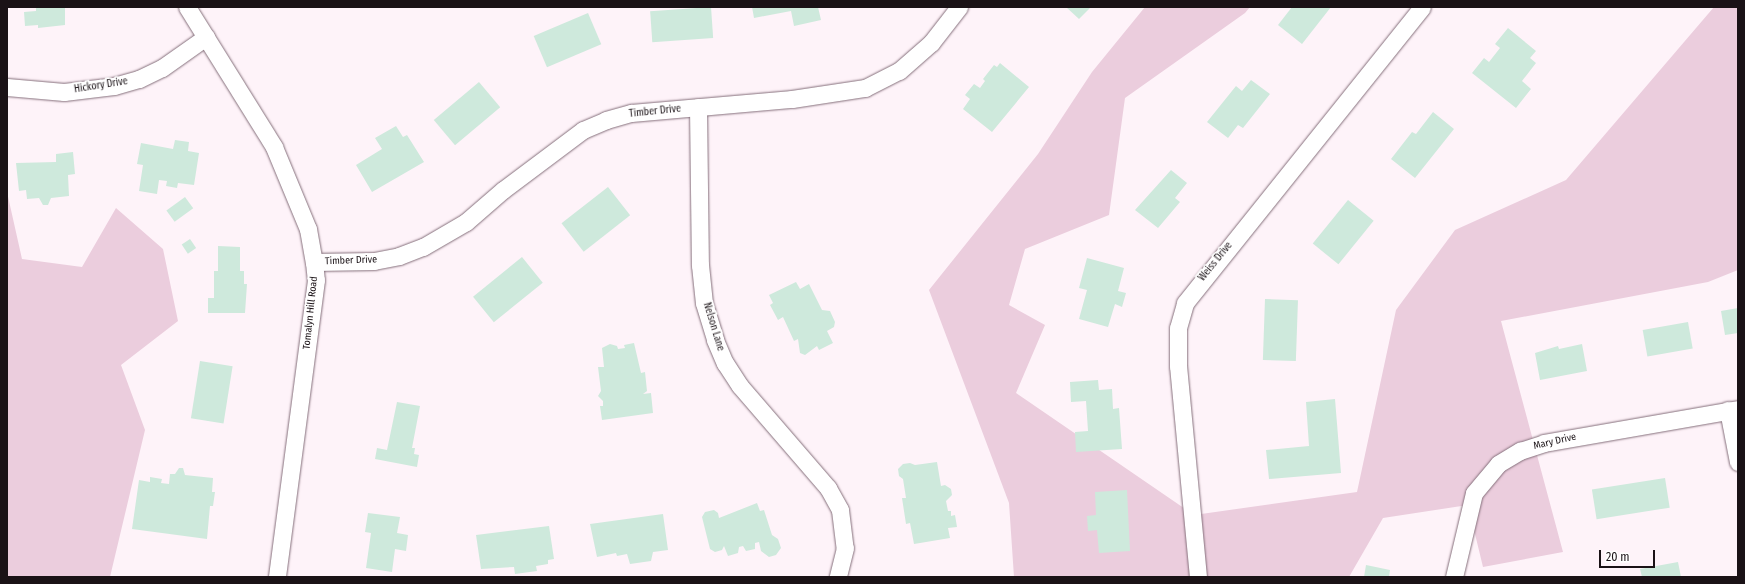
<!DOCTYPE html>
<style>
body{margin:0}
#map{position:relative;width:1745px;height:584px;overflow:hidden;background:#fef3f9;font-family:"Fira Sans Condensed",sans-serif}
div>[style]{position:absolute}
.green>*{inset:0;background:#ebcddd}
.building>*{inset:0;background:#cee9dc;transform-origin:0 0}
.roads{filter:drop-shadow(0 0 1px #856f7b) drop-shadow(0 0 1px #856f7b)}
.minor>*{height:17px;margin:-8.5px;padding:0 8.5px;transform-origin:8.5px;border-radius:8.5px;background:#fff}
span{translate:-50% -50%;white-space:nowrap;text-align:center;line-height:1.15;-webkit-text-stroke:3.5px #fff;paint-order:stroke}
.street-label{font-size:10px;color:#1a1216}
.frame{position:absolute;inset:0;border:8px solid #1a1216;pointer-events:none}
.scale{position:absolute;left:1599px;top:550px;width:56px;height:18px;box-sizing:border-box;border:2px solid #1a1216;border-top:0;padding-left:5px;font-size:12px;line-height:14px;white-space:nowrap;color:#1a1216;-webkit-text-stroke:3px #fff;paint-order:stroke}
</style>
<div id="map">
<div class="green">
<div style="clip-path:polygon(1145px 7px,1250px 7px,1245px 13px,1125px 98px,1109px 215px,1025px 249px,1009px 305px,1045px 325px,1016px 393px,1194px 515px,1357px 492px,1396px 310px,1455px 230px,1566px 180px,1714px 7px,1738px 7px,1738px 270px,1708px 282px,1501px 321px,1563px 552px,1483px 567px,1468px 505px,1383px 518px,1349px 577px,1014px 577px,1009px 503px,929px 290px,1038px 154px,1092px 72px)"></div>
<div style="clip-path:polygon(7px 192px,22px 259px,82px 267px,116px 208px,163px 249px,178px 321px,121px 365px,145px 430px,110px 577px,7px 577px)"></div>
</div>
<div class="building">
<div style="clip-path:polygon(36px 7px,65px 7px,65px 25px,38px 28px,38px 25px,25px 26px,24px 12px,36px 11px)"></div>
<div style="left:711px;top:7px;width:31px;height:61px;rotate:86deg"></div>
<div style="clip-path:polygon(752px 7px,818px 7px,821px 20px,794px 26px,791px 11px,754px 18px)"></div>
<div style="clip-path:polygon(1066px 7px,1091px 7px,1079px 19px)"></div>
<div style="clip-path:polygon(1292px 7px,1331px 7px,1302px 44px,1278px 25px)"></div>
<div style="left:588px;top:13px;width:34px;height:59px;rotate:67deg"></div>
<div style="clip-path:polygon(1508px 28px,1536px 51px,1530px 58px,1536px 63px,1522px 81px,1531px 89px,1516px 108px,1472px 73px,1484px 58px,1489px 62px,1500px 48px,1495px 44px)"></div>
<div style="clip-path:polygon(1000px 63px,1029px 87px,992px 132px,963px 109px,970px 99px,965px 95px,974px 84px,980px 88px,985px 81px,983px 79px,994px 65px,997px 67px)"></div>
<div style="clip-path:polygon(1251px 80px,1270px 94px,1243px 128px,1238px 125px,1228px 138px,1207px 122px,1236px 86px,1242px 91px)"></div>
<div style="left:479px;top:82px;width:33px;height:59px;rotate:50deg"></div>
<div style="clip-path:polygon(1433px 112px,1454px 129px,1415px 178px,1391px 159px,1412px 132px,1416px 134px)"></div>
<div style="clip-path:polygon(396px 126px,403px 137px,407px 135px,424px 162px,372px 192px,356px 165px,382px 149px,375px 138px)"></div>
<div style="clip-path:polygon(175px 140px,189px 142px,188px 151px,199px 153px,194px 185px,178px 183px,177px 188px,166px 186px,167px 181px,159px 180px,157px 194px,139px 191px,143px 165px,137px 164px,141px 143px,173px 149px)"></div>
<div style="clip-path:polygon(73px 152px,75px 174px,68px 175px,69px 196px,51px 198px,48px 205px,43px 205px,39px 198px,27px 199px,26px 190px,19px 191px,16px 163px,56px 162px,56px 154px)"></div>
<div style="clip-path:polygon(1171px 170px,1187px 183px,1175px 198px,1180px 202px,1158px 228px,1135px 210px)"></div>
<div style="left:608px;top:187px;width:36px;height:59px;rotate:52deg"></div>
<div style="left:185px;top:197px;width:14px;height:23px;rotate:54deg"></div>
<div style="left:1348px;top:200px;width:33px;height:56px;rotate:39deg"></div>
<div style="left:190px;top:239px;width:11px;height:10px;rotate:56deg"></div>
<div style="clip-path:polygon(218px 246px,240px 247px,240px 271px,244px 271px,244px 284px,247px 284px,245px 313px,208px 313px,208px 298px,214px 298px,214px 271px,218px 271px)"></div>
<div style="left:522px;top:257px;width:33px;height:63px;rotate:51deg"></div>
<div style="clip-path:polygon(1087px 258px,1124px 268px,1118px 291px,1126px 293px,1122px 307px,1115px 304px,1108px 327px,1079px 319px,1087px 290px,1079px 288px)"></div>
<div style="clip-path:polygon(796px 282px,800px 289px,809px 284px,822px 310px,830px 311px,835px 322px,834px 327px,827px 331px,833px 343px,819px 350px,817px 346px,805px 355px,800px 353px,798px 339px,794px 341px,783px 317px,778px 320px,770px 305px,773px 303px,769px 295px)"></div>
<div style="left:1265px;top:299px;width:33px;height:61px;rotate:2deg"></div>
<div style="clip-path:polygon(1738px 308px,1738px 333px,1725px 335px,1721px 311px)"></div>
<div style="left:1688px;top:322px;width:27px;height:46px;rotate:80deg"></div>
<div style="clip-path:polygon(634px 343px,641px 373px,645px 372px,647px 391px,643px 394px,651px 393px,653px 413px,602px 420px,600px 406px,603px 406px,603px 401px,598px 396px,601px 391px,598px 367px,604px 367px,602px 348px,610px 344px,617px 346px,618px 349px,625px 348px,624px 345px)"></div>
<div style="clip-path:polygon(1582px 344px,1587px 371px,1540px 380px,1535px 353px,1558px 346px,1559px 349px)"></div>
<div style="left:200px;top:361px;width:33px;height:58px;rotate:9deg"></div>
<div style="clip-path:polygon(1098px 380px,1099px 390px,1112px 389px,1113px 409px,1119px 408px,1122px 449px,1076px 452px,1075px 432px,1088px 431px,1086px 401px,1071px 402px,1070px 382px)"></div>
<div style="clip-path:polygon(1335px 399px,1341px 473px,1269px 479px,1266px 450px,1309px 446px,1306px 402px)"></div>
<div style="clip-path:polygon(397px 402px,420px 406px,412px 448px,415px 448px,414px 454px,419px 455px,417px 467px,375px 459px,377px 448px,387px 450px)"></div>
<div style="clip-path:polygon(937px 462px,941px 486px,945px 485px,951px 489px,952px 495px,946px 501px,948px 511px,951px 511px,951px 516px,955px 515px,957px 527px,948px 528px,950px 538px,914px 544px,910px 523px,906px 524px,902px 498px,906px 498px,903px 479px,899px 476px,898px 469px,903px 464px,910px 463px,915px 465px)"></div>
<div style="clip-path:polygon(179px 468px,183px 468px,185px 475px,213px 478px,212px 492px,215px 492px,213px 506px,210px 506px,207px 539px,132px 529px,139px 480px,150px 482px,150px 477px,162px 479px,161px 483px,169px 484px,170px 474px,175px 474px)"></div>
<div style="left:1665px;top:478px;width:30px;height:74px;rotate:81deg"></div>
<div style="clip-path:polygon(1127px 490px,1130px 551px,1099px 553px,1097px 530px,1088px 531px,1087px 516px,1096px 515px,1095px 492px)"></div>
<div style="clip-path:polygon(757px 503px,760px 511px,764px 510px,772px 535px,778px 539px,781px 548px,776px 555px,769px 557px,761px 551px,759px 542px,755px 543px,755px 549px,746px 551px,743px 546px,739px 547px,738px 553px,728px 556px,724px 546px,722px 550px,715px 552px,710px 549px,702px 517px,705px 512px,714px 510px,718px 513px,719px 518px)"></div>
<div style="clip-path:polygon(368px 513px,400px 517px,397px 533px,408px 535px,406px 551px,395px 549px,392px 572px,366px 568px,371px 533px,365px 532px)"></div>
<div style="clip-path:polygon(663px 514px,668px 550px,653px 552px,651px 561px,630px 564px,627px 554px,617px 556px,616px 553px,597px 557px,590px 524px)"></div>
<div style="clip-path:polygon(549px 526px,554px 559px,548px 560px,548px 564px,536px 566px,537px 571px,515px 574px,514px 567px,481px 569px,476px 535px)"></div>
<div style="clip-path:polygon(1678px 562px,1681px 577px,1642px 577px,1640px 569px)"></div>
<div style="clip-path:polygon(1366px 565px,1390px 570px,1389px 577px,1364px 577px)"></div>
</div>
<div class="roads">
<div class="minor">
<div style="left:187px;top:7px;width:165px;rotate:58.1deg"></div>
<div style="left:274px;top:147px;width:89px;rotate:67.5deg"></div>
<div style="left:308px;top:229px;width:34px;rotate:80deg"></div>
<div style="left:314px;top:262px;width:18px;rotate:84deg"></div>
<div style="left:316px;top:280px;width:300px;rotate:97.5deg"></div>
<div style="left:7px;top:87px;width:57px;rotate:5deg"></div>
<div style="left:64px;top:92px;width:50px;rotate:-6.8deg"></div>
<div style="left:114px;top:86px;width:26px;rotate:-16deg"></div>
<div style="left:139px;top:79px;width:25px;rotate:-26deg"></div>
<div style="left:162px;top:68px;width:54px;rotate:-35.2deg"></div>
<div style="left:698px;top:107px;width:158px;rotate:89.3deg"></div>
<div style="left:700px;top:265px;width:38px;rotate:84deg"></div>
<div style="left:704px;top:303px;width:39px;rotate:73deg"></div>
<div style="left:715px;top:340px;width:25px;rotate:67deg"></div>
<div style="left:725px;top:363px;width:27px;rotate:57deg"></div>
<div style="left:740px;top:386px;width:135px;rotate:49.2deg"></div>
<div style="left:828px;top:488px;width:25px;rotate:61deg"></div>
<div style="left:840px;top:510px;width:38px;rotate:83deg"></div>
<div style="left:845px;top:548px;width:30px;rotate:104deg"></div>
<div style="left:314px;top:262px;width:60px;rotate:-1deg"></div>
<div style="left:374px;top:261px;width:25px;rotate:-11deg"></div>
<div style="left:399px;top:256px;width:26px;rotate:-21deg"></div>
<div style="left:423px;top:247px;width:50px;rotate:-30.2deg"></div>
<div style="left:466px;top:222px;width:49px;rotate:-40.9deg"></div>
<div style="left:503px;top:190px;width:100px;rotate:-36.9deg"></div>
<div style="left:583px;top:130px;width:25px;rotate:-23deg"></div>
<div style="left:606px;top:120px;width:26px;rotate:-16deg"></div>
<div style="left:631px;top:113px;width:162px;rotate:-5deg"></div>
<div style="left:792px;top:99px;width:74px;rotate:-8.6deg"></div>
<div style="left:865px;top:88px;width:38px;rotate:-27deg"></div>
<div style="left:899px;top:71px;width:43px;rotate:-41.2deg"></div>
<div style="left:931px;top:43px;width:46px;rotate:-52.1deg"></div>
<div style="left:1728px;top:410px;width:53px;rotate:79.1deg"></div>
<div style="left:1198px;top:577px;width:212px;rotate:-95.4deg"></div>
<div style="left:1178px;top:366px;width:38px;rotate:-90deg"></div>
<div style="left:1178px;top:328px;width:26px;rotate:-74deg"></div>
<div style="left:1185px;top:303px;width:379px;rotate:-51.3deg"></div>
<div style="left:1454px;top:577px;width:86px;rotate:-76.6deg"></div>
<div style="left:1474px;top:493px;width:38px;rotate:-50deg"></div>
<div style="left:1498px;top:464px;width:26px;rotate:-31deg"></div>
<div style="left:1520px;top:451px;width:25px;rotate:-18deg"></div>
<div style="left:1544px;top:443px;width:197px;rotate:-9.9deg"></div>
</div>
</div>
<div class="street-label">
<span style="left:101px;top:86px;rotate:-9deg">Hickory Drive</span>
<span style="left:655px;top:112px;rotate:-6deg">Timber Drive</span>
<span style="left:351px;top:261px;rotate:-2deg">Timber Drive</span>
<span style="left:1216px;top:262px;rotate:-51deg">Weiss Drive</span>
<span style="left:311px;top:313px;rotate:-84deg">Tomalyn Hill Road</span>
<span style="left:713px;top:327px;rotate:73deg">Nelson Lane</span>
<span style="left:1555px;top:442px;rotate:-13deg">Mary Drive</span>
</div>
<div class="frame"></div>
<div class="scale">20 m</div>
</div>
